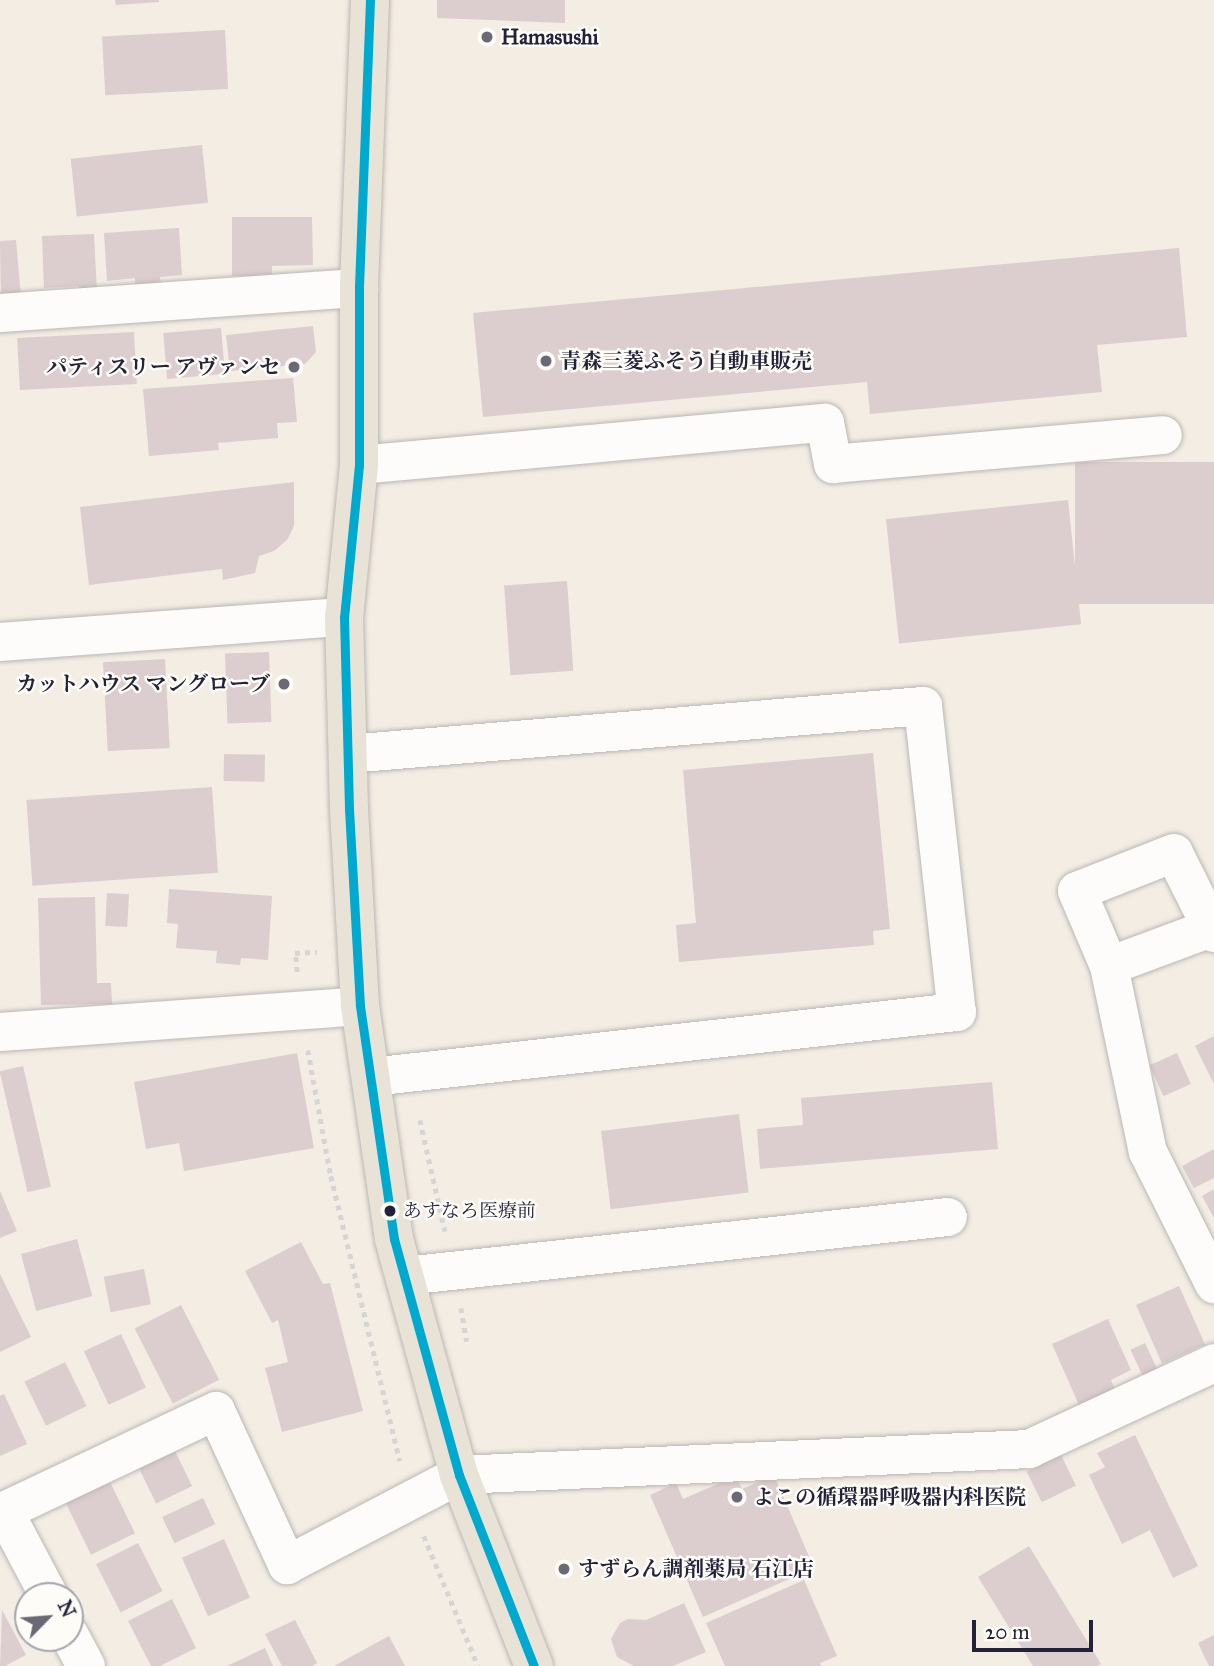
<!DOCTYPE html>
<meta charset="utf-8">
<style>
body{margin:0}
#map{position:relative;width:1214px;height:1666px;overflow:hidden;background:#f3ede4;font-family:"IM FELL Great Primer","Noto Serif JP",serif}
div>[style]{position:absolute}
.building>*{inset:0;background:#dccdce;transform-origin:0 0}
.path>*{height:4.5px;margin-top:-2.25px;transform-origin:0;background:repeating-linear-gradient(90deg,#d6d4d4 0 5px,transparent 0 10px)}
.roads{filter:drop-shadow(0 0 2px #bab7b3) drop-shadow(0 0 2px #bab7b3)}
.minor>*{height:38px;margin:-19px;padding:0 19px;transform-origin:19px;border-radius:19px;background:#fdfcfb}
.major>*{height:38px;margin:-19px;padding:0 19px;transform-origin:19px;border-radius:19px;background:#e9e3d7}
.bus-1>*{height:9px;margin:-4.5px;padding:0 4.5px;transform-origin:4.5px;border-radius:4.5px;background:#00a9ce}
.dots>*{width:19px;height:19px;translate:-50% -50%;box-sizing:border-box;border:4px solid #fdfcf7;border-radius:50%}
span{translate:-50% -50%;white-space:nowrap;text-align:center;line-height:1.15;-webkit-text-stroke:5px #fdfcf7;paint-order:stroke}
.bus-label{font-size:19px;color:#22223b}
.left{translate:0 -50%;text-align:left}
.poi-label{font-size:21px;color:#22223b;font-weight:700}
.right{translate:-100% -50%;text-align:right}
.north{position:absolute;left:14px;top:1582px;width:70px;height:70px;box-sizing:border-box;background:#fdfcf7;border:2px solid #a5a5ac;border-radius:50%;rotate:65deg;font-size:19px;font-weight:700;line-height:28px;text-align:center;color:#22223b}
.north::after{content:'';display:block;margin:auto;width:24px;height:32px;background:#6b6976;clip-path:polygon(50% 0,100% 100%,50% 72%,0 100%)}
.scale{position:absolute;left:972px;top:1620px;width:121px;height:32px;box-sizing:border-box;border:4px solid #22223b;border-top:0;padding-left:9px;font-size:21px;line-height:24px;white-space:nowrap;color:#22223b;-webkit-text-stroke:5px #fdfcf7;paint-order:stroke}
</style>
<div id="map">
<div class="building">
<div style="clip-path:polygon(115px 0,159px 0,159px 2px,116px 5px)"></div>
<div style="clip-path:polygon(437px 0,565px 0,565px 23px,437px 18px)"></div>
<div style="left:225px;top:30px;width:59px;height:123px;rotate:87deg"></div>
<div style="left:202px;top:145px;width:58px;height:132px;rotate:84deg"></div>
<div style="clip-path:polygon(232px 217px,312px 217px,313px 265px,272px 266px,272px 276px,232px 276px)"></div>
<div style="clip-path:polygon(179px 228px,182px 275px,160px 277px,161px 284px,135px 286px,135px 278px,107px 281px,104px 233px)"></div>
<div style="clip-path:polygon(94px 234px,97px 292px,79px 293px,79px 286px,44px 288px,42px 236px)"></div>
<div style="clip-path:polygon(16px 240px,21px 298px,1px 300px,0 241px)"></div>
<div style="clip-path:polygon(1179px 248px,1187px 337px,1097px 345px,1102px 392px,870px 414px,867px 382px,483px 417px,473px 313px)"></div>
<div style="clip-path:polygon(313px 326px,316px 352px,305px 364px,230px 371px,226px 335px)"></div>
<div style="left:221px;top:328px;width:46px;height:58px;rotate:85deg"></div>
<div style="left:134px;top:332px;width:52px;height:117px;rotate:87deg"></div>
<div style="clip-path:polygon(293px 378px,297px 422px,277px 423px,278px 438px,218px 443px,219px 450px,149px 456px,143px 389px)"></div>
<div style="left:1214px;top:462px;width:142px;height:139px;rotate:90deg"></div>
<div style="clip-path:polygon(294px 482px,294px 526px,287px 540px,274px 551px,259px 556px,255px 573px,223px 580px,222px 569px,89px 585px,80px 507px)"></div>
<div style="left:1068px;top:500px;width:125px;height:183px;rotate:84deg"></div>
<div style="left:567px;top:581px;width:90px;height:63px;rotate:86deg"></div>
<div style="left:269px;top:652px;width:70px;height:44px;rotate:88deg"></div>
<div style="left:165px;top:659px;width:89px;height:62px;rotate:87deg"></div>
<div style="clip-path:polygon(873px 753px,890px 929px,873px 931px,874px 945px,679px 962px,676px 925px,696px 923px,683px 770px)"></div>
<div style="left:224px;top:754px;width:41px;height:27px;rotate:1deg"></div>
<div style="left:212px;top:787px;width:86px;height:186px;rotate:86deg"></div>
<div style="clip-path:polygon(169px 889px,272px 896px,268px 960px,241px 958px,240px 965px,216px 963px,217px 951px,176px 948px,178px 924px,167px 923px)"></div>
<div style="left:107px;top:893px;width:22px;height:33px;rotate:3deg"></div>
<div style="clip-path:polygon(95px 897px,97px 983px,111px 983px,112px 1004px,41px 1005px,38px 898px)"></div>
<div style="clip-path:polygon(1214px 1036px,1214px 1084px,1195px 1046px)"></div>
<div style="clip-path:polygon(297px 1053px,314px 1148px,184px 1171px,179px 1143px,146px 1149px,134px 1082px)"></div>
<div style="left:1177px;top:1053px;width:34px;height:30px;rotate:66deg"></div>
<div style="left:23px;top:1066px;width:124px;height:24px;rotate:77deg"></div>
<div style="clip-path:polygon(992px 1082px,998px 1149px,760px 1169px,757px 1129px,803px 1125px,801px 1098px)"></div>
<div style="left:739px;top:1114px;width:79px;height:139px;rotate:83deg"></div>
<div style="clip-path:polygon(1214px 1149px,1214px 1178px,1194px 1188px,1182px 1166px)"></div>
<div style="clip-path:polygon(1214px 1189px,1214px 1218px,1202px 1196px)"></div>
<div style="clip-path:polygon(0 1191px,17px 1231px,0 1238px)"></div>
<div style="left:77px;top:1239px;width:59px;height:58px;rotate:75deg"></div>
<div style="clip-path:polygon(301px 1242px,323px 1284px,330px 1283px,363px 1411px,282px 1432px,265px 1368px,288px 1362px,278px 1320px,272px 1323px,245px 1271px)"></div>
<div style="left:144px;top:1269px;width:36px;height:41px;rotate:79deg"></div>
<div style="clip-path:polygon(0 1274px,31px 1337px,0 1352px)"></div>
<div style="left:1179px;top:1286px;width:64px;height:47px;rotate:66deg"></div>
<div style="left:181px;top:1305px;width:84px;height:52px;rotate:63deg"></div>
<div style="clip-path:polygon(1108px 1319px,1131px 1370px,1111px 1380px,1115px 1389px,1079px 1405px,1052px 1344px)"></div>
<div style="left:121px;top:1334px;width:59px;height:41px;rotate:65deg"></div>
<div style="left:1145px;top:1343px;width:33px;height:16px;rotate:65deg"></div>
<div style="left:65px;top:1362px;width:49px;height:45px;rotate:64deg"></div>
<div style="clip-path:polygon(4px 1394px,27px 1444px,0 1456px,0 1396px)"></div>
<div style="clip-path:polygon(1135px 1435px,1198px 1566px,1173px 1578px,1150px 1530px,1122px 1544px,1089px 1475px,1105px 1467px,1097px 1453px)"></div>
<div style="left:175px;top:1451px;width:39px;height:40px;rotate:64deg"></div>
<div style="left:1061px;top:1455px;width:34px;height:38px;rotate:64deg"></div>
<div style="clip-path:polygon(774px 1475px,814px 1568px,703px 1617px,650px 1495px,676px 1483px,683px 1499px,736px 1476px,742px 1489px)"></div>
<div style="left:110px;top:1482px;width:57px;height:49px;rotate:64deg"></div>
<div style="left:203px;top:1498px;width:29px;height:45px;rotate:65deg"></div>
<div style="left:224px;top:1539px;width:64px;height:46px;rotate:66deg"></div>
<div style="left:138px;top:1543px;width:54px;height:47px;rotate:63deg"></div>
<div style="clip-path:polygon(1029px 1546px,1101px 1664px,1097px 1666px,1033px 1666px,978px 1577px)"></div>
<div style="clip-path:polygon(804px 1580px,837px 1656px,820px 1663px,821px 1666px,725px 1666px,706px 1623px)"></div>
<div style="clip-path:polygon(172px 1599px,196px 1648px,160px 1666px,151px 1666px,128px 1621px)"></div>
<div style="clip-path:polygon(684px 1603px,706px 1652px,673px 1666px,634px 1666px,617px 1657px,611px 1639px,620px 1623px,628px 1619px,646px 1620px)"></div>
<div style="clip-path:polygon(2px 1610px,26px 1655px,5px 1666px,0 1666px)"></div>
<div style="clip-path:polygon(295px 1620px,317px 1663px,312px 1666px,282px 1666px,265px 1634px)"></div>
<div style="clip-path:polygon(1214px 1635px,1214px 1666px,1209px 1666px,1198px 1643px)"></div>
<div style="clip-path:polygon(389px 1636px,405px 1666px,334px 1666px)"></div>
<div style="clip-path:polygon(265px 1648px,273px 1666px,227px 1666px)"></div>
</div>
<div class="path">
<div style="left:297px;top:972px;width:19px;rotate:-96deg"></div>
<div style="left:295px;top:953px;width:22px;rotate:-3deg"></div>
<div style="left:308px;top:1050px;width:128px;rotate:79.7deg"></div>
<div style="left:331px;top:1176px;width:293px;rotate:76.4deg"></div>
<div style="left:420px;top:1120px;width:114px;rotate:77.3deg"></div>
<div style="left:461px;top:1308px;width:34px;rotate:80deg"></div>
<div style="left:424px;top:1536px;width:141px;rotate:67.4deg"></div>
</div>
<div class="roads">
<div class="minor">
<div style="left:0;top:313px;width:360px;rotate:-4deg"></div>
<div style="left:359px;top:465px;width:468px;rotate:-5.2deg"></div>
<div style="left:825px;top:423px;width:42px;rotate:79deg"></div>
<div style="left:833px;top:464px;width:331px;rotate:-5deg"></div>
<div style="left:0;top:642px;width:345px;rotate:-4.2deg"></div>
<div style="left:348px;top:754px;width:577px;rotate:-4.77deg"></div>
<div style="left:923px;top:706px;width:308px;rotate:83.7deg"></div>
<div style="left:957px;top:1012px;width:590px;rotate:173.67deg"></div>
<div style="left:1214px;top:933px;width:89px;rotate:-116.6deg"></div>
<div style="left:1174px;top:853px;width:104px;rotate:158.6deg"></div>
<div style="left:1077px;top:891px;width:82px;rotate:66.9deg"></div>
<div style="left:1109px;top:966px;width:190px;rotate:78.2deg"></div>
<div style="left:1148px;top:1152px;width:148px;rotate:63.4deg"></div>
<div style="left:1109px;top:966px;width:109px;rotate:-20.4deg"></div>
<div style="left:0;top:1032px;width:361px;rotate:-4.1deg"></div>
<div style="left:405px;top:1276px;width:546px;rotate:-6.2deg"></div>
<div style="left:4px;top:1511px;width:96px;rotate:62.1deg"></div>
<div style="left:0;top:1513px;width:239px;rotate:-25.3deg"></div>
<div style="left:216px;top:1411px;width:170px;rotate:65.2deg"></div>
<div style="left:287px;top:1565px;width:194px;rotate:-27.6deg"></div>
<div style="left:459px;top:1475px;width:571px;rotate:-2.61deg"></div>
<div style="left:1029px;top:1449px;width:204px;rotate:-24.9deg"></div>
<div style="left:70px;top:1636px;width:34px;rotate:62deg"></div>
</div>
<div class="major">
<div style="left:370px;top:0;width:288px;rotate:92.2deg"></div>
<div style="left:359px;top:288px;width:177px;rotate:90deg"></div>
<div style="left:359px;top:465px;width:153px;rotate:95.6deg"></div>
<div style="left:344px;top:617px;width:192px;rotate:88.5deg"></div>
<div style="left:349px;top:809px;width:197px;rotate:86.8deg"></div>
<div style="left:360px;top:1006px;width:235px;rotate:81.7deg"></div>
<div style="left:394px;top:1239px;width:245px;rotate:74.6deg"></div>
<div style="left:459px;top:1475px;width:205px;rotate:68.6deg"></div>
</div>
</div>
<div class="bus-1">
<div style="left:370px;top:0;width:288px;rotate:92.2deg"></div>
<div style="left:359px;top:288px;width:177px;rotate:90deg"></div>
<div style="left:359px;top:465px;width:153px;rotate:95.6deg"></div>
<div style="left:344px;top:617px;width:192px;rotate:88.5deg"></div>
<div style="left:349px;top:809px;width:197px;rotate:86.8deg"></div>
<div style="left:360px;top:1006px;width:235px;rotate:81.7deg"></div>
<div style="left:394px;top:1239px;width:245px;rotate:74.6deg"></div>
<div style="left:459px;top:1475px;width:205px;rotate:68.6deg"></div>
</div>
<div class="dots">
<div style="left:487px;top:37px;background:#6b6976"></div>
<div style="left:546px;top:361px;background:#6b6976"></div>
<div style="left:294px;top:367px;background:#6b6976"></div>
<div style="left:284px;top:684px;background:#6b6976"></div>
<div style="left:390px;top:1211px;background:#22223b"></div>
<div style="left:737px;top:1497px;background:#6b6976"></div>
<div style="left:564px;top:1569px;background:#6b6976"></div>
</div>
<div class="bus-label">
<span class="left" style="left:403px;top:1211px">あすなろ医療前</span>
</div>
<div class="poi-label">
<span class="left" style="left:501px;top:37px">Hamasushi</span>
<span class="left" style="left:560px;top:361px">青森三菱ふそう自動車販売</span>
<span class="right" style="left:280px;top:367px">パティスリー アヴァンセ</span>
<span class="right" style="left:270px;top:684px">カットハウス マングローブ</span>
<span class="left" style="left:753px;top:1497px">よこの循環器呼吸器内科医院</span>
<span class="left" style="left:578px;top:1569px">すずらん調剤薬局 石江店</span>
</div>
<div class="north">N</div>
<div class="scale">20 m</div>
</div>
